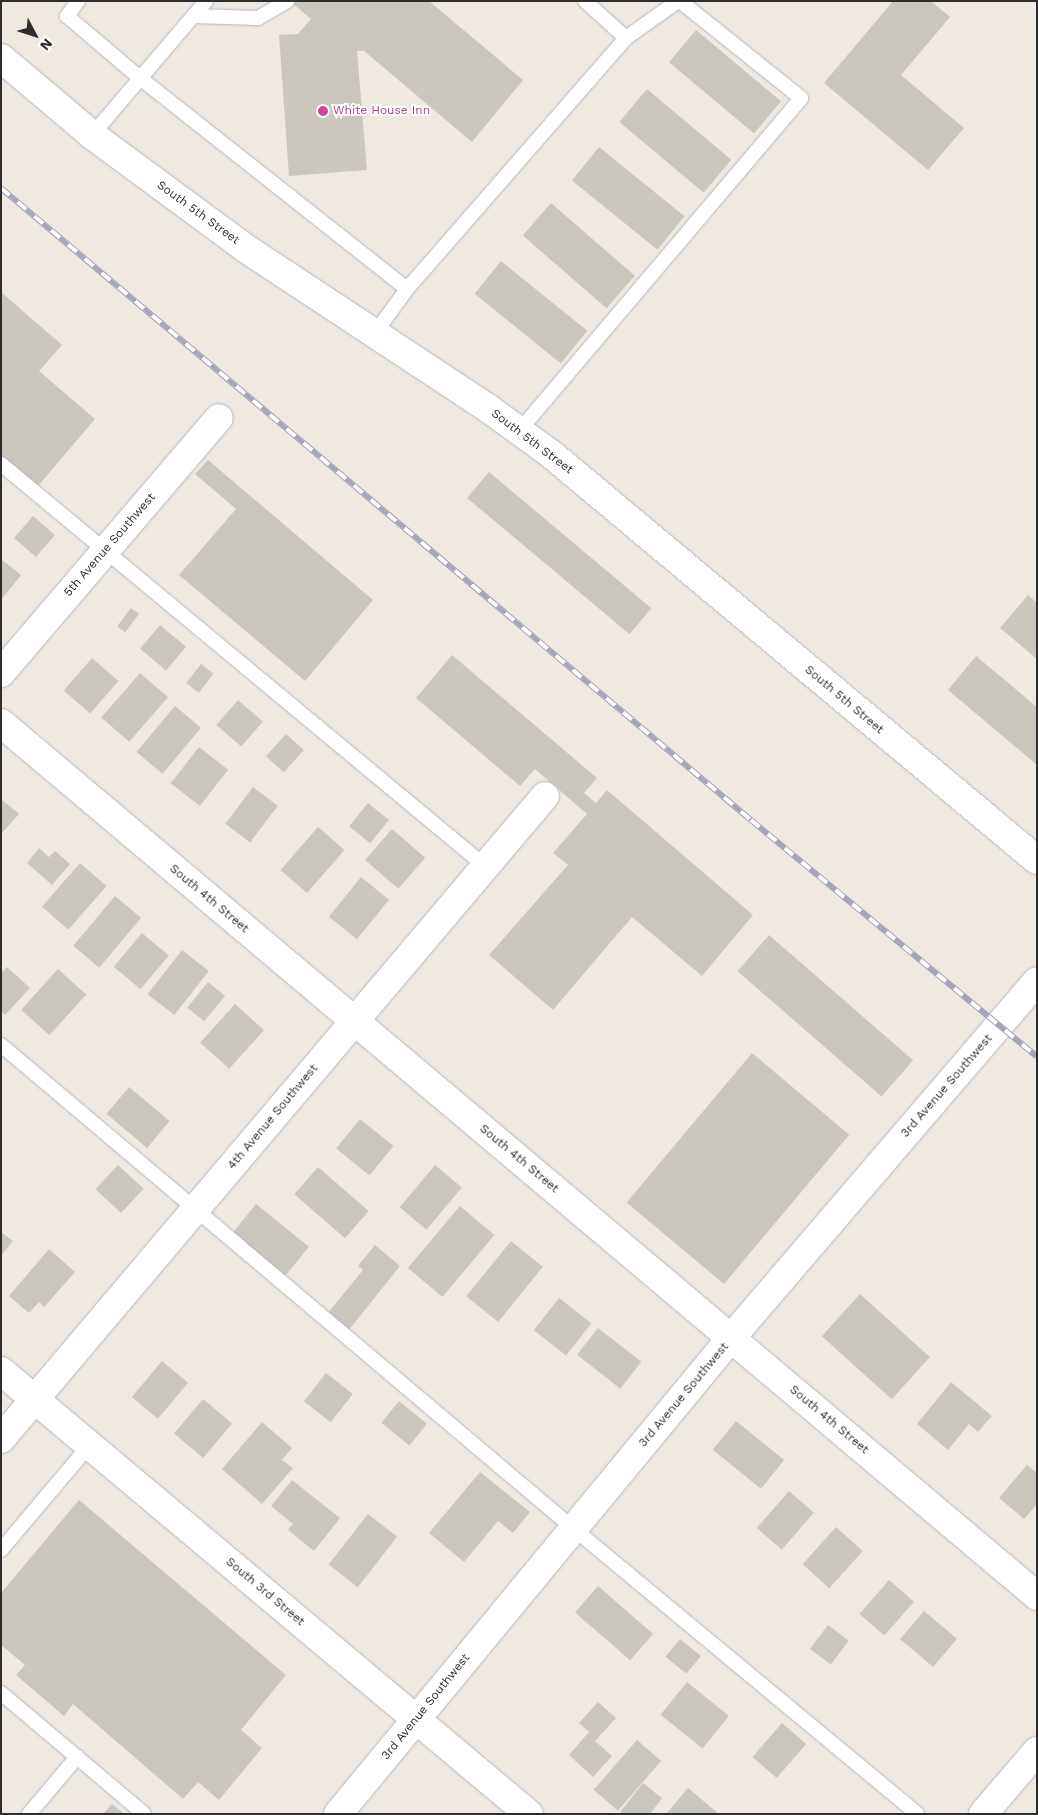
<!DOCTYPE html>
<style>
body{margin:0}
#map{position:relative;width:1038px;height:1815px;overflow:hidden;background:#efe9e1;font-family:"Work Sans",sans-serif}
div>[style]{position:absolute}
.building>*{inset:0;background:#cbc7bf;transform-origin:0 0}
.roads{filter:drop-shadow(0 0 1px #b4b7c1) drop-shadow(0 0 1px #b4b7c1)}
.service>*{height:14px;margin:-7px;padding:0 7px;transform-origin:7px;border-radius:7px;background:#fff}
.minor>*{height:28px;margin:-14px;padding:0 14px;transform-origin:14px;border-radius:14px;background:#fff}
.tertiary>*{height:28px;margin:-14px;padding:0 14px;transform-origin:14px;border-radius:14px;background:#fff}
.rail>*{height:5.5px;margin-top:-2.75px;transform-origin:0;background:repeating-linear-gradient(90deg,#fff 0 11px,#a3a6b8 0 22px);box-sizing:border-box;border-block:1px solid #a3a6b8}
.dots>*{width:14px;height:14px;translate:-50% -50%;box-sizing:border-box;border:2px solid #fff;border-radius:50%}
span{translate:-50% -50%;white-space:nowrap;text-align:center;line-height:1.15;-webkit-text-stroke:4px #fff;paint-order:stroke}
.hotel-label{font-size:12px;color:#b23c85}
.left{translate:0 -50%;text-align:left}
.street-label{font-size:12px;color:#2e2e2e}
.frame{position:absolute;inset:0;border:2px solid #2e2e2e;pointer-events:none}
.north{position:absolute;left:10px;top:10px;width:50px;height:50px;-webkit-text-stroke:4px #fff;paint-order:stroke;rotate:130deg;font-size:14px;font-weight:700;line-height:20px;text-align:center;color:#2e2e2e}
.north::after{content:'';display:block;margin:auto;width:18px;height:22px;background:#2e2e2e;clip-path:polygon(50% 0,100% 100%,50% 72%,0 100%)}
</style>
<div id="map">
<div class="building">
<div style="clip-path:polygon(290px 1px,429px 1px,523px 80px,472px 142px,364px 51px,357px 51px,367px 170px,289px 176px,279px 35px,298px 34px,311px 19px)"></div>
<div style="clip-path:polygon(893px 1px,931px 1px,950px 17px,901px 75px,964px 128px,928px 170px,824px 83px)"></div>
<div style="left:696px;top:30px;width:111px;height:42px;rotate:40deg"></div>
<div style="left:647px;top:89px;width:110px;height:43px;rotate:40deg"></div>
<div style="left:599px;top:147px;width:110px;height:43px;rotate:39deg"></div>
<div style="left:551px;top:203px;width:111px;height:43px;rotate:41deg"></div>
<div style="left:501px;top:261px;width:111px;height:42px;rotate:39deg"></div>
<div style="clip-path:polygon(1px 292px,62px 345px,39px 371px,95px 419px,38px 486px,1px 455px)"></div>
<div style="clip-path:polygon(208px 460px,373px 600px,305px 681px,179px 575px,236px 509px,195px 474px)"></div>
<div style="left:489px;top:472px;width:212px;height:34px;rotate:40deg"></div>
<div style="left:33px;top:516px;width:29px;height:29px;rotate:41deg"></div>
<div style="clip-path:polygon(1px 559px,21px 575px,1px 600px)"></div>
<div style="clip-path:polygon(1028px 595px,1037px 603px,1037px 659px,1000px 628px)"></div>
<div style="left:131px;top:608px;width:10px;height:23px;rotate:37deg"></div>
<div style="left:160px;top:625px;width:34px;height:31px;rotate:40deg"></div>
<div style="clip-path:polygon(452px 655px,597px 778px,584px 793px,596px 803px,607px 790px,753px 915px,702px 976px,632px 917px,553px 1010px,489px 955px,568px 865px,553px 853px,587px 814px,535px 769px,520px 786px,416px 698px)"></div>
<div style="clip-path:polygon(976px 656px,1037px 707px,1037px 765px,948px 690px)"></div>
<div style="left:92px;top:658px;width:35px;height:43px;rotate:41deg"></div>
<div style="left:201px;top:664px;width:16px;height:24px;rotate:38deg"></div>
<div style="left:140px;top:673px;width:37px;height:59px;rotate:41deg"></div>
<div style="left:238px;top:700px;width:33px;height:33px;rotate:41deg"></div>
<div style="left:175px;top:706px;width:34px;height:60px;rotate:40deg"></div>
<div style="left:286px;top:734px;width:24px;height:30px;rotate:42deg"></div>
<div style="left:199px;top:747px;width:37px;height:46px;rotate:38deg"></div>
<div style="left:253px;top:787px;width:31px;height:46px;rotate:37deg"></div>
<div style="clip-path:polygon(1px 799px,19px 814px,1px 834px)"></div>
<div style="left:368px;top:803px;width:27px;height:30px;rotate:39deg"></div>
<div style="left:318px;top:827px;width:35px;height:57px;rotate:41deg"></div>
<div style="left:392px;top:829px;width:44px;height:41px;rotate:41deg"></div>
<div style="clip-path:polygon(39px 848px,49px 857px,55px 851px,70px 864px,52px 885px,27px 863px)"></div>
<div style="left:80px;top:863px;width:35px;height:58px;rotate:41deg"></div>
<div style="left:361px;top:877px;width:36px;height:51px;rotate:39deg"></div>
<div style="left:115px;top:896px;width:34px;height:65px;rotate:40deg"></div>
<div style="left:142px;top:933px;width:35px;height:44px;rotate:40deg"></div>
<div style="left:769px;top:935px;width:191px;height:48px;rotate:41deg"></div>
<div style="left:182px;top:950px;width:34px;height:56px;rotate:38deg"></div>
<div style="clip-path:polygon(7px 967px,30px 988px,5px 1015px,1px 1011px,1px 973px)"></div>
<div style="left:58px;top:969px;width:38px;height:55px;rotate:42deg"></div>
<div style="left:208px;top:982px;width:22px;height:33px;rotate:39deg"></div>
<div style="left:235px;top:1004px;width:39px;height:52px;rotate:42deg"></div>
<div style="left:752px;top:1053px;width:127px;height:195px;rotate:40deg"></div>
<div style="left:129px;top:1087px;width:53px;height:35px;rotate:40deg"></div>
<div style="left:360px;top:1119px;width:43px;height:38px;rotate:39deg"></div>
<div style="left:118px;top:1165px;width:35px;height:33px;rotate:43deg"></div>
<div style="left:435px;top:1165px;width:35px;height:55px;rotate:40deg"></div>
<div style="left:318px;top:1167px;width:67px;height:36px;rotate:41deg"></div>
<div style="left:256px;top:1204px;width:68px;height:40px;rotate:39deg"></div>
<div style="left:460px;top:1206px;width:45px;height:81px;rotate:40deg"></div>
<div style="clip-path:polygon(1px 1232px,13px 1241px,1px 1256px)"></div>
<div style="left:511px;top:1241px;width:41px;height:71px;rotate:39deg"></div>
<div style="clip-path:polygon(375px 1245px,400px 1266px,348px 1331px,327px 1314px,363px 1270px,358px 1266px)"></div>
<div style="clip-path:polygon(49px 1249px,75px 1272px,44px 1307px,39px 1302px,29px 1313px,9px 1296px)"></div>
<div style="left:860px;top:1294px;width:94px;height:57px;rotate:42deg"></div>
<div style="left:559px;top:1298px;width:41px;height:41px;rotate:38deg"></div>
<div style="left:598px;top:1328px;width:55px;height:34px;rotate:38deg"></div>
<div style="left:162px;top:1361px;width:34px;height:47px;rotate:40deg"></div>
<div style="left:326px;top:1373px;width:34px;height:36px;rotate:38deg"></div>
<div style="clip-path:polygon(951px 1382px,992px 1416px,978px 1432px,969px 1424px,948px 1450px,917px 1424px)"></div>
<div style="left:203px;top:1399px;width:38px;height:45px;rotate:40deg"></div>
<div style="left:399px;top:1401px;width:36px;height:28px;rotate:39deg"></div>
<div style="left:736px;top:1421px;width:62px;height:37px;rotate:39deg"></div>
<div style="clip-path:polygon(262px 1422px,292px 1448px,282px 1460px,293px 1468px,262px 1504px,222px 1469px)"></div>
<div style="clip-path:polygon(1027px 1465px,1037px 1473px,1037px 1504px,1024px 1519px,999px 1498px)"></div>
<div style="clip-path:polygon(480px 1472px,530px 1512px,513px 1533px,498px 1521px,464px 1562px,429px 1533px)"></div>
<div style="clip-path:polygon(292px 1480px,340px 1518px,314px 1551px,288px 1530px,293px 1524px,271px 1506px)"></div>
<div style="left:789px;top:1491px;width:33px;height:49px;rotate:41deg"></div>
<div style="clip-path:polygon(79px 1500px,286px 1675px,241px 1730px,262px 1748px,219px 1800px,198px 1782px,183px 1799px,73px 1704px,64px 1716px,16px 1675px,25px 1665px,1px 1645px,1px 1593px)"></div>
<div style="left:368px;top:1514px;width:37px;height:64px;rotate:38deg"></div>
<div style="left:836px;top:1527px;width:36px;height:50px;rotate:42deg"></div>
<div style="left:889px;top:1580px;width:33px;height:45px;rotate:41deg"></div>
<div style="left:598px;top:1586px;width:73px;height:35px;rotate:41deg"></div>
<div style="left:924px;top:1611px;width:43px;height:37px;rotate:40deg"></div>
<div style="left:828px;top:1625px;width:26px;height:30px;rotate:37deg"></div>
<div style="left:680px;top:1639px;width:27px;height:23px;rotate:39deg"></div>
<div style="left:687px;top:1682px;width:54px;height:42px;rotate:39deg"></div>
<div style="clip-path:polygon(598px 1702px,616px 1718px,595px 1741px,612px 1756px,593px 1777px,569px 1755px,589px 1732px,579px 1723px)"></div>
<div style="left:782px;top:1723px;width:32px;height:45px;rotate:41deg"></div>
<div style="left:637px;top:1740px;width:32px;height:66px;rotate:41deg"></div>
<div style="clip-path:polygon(643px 1783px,662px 1798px,650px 1814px,623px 1814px,620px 1812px)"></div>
<div style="clip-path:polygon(688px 1788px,719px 1814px,666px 1814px)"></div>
<div style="clip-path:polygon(112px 1804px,124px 1814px,103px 1814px)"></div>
</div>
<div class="roads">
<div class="service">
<div style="left:78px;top:1px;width:19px;rotate:126deg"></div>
<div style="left:67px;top:16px;width:96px;rotate:40.3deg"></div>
<div style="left:140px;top:78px;width:340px;rotate:38.3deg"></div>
<div style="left:193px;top:16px;width:65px;rotate:1.8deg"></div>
<div style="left:258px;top:18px;width:34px;rotate:-30deg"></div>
<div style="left:626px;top:38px;width:64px;rotate:-35.4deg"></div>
<div style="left:92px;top:135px;width:176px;rotate:-49.6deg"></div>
<div style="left:375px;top:333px;width:54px;rotate:-54deg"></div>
<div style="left:407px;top:289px;width:333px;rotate:-48.9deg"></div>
<div style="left:626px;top:38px;width:55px;rotate:-137.9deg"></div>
<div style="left:519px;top:431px;width:436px;rotate:-49.7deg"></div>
<div style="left:801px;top:98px;width:155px;rotate:-141.3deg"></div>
<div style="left:1px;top:464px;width:629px;rotate:39.71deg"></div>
<div style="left:1px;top:1045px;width:749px;rotate:40.18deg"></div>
<div style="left:573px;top:1528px;width:447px;rotate:39.7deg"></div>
<div style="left:1px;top:1550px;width:136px;rotate:-49.8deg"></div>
<div style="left:1px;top:1693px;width:187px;rotate:40.2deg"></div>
<div style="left:29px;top:1814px;width:75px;rotate:-49.9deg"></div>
</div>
<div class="minor">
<div style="left:1px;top:673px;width:335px;rotate:-49.5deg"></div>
<div style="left:1px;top:723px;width:1355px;rotate:40.12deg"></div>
<div style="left:1px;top:1371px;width:689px;rotate:40deg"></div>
<div style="left:1px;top:1439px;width:842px;rotate:-49.77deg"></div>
<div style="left:983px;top:1814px;width:83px;rotate:-49.4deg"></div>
</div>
<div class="tertiary">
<div style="left:1px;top:58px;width:119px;rotate:40.2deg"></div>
<div style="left:92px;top:135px;width:194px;rotate:36.4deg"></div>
<div style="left:248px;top:250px;width:289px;rotate:33.4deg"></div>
<div style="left:489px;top:409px;width:77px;rotate:36deg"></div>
<div style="left:551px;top:454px;width:633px;rotate:39.88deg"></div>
<div style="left:338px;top:1814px;width:617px;rotate:-50.46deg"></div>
<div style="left:731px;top:1338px;width:470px;rotate:-49.4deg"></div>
</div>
</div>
<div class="rail">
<div style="left:1px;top:188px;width:981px;rotate:40.12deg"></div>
<div style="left:751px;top:820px;width:371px;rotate:39.6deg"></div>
</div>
<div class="dots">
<div style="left:323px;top:111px;background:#d1479c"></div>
</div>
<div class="hotel-label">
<span class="left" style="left:333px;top:111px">White House Inn</span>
</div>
<div class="street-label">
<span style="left:198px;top:213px;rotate:36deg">South 5th Street</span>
<span style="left:532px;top:442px;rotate:37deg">South 5th Street</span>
<span style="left:110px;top:545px;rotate:-49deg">5th Avenue Southwest</span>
<span style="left:844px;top:700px;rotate:40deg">South 5th Street</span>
<span style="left:209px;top:899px;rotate:40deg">South 4th Street</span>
<span style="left:947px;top:1086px;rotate:-49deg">3rd Avenue Southwest</span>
<span style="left:273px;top:1117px;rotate:-50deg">4th Avenue Southwest</span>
<span style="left:519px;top:1159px;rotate:40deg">South 4th Street</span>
<span style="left:684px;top:1395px;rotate:-50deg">3rd Avenue Southwest</span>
<span style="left:829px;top:1420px;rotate:40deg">South 4th Street</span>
<span style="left:265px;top:1592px;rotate:40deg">South 3rd Street</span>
<span style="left:426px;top:1707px;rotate:-51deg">3rd Avenue Southwest</span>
</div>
<div class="frame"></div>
<div class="north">N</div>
</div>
